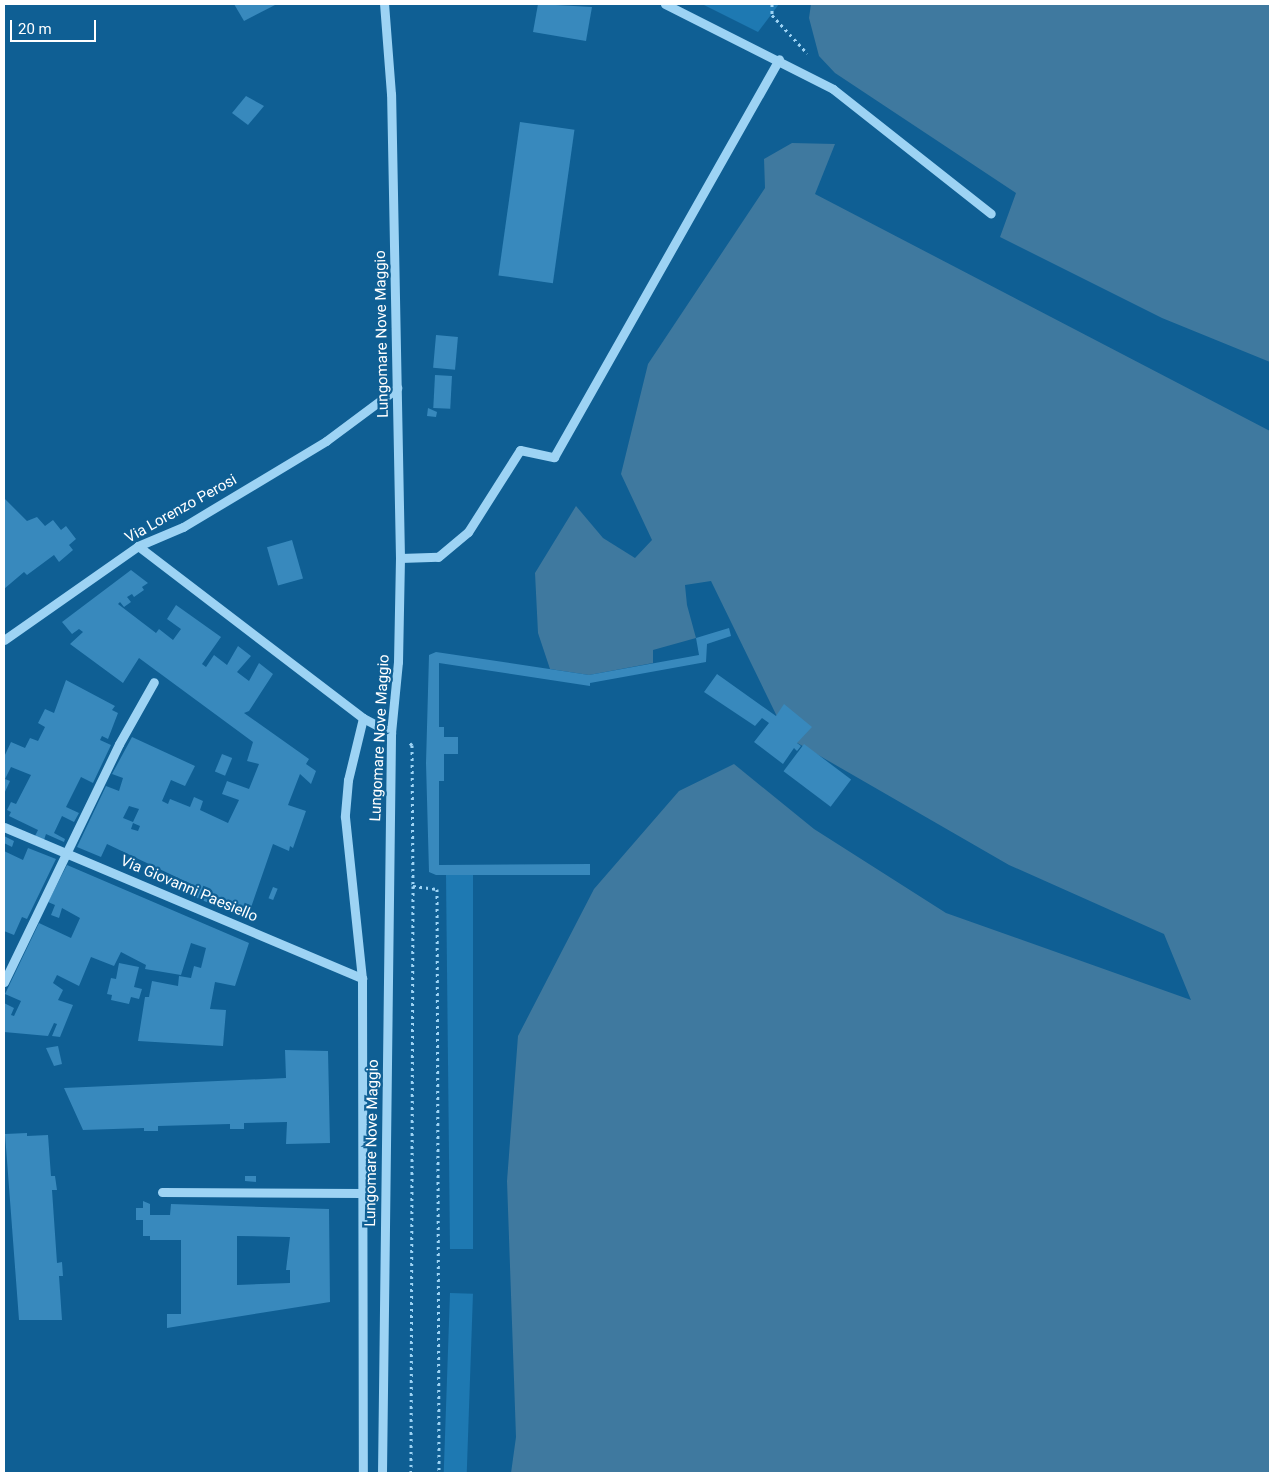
<!DOCTYPE html>
<style>
body{margin:0}
#map{position:relative;width:1274px;height:1477px;overflow:hidden;background:#0f5f94;font-family:Roboto,sans-serif}
div>[style]{position:absolute}
.green>*{inset:0;background:#1e79b2;transform-origin:0 0}
.water>*{inset:0;background:#3f799f}
.building>*{inset:0;background:#3889bd;transform-origin:0 0}
.path>*{height:3px;margin-top:-1.5px;transform-origin:0;background:repeating-linear-gradient(90deg,#9dd3f4 0 2.5px,transparent 0 6.5px)}
.minor>*{height:9px;margin:-4.5px;padding:0 4.5px;transform-origin:4.5px;border-radius:4.5px;background:#9dd3f4}
span{translate:-50% -50%;white-space:nowrap;text-align:center;line-height:1.15;-webkit-text-stroke:4.5px #0f5f94;paint-order:stroke}
.street-label{font-size:15px;color:#fff}
.frame{position:absolute;inset:0;border:5px solid #fff;pointer-events:none}
.scale{position:absolute;left:10px;top:20px;width:86px;height:22px;box-sizing:border-box;border:2px solid #fff;border-top:0;padding-left:6px;font-size:15px;line-height:18px;white-space:nowrap;color:#fff;-webkit-text-stroke:4px #0f5f94;paint-order:stroke}
</style>
<div id="map">
<div class="green">
<div style="clip-path:polygon(702px 4px,779px 4px,758px 32px)"></div>
<div style="clip-path:polygon(446px 875px,473px 875px,473px 1249px,450px 1249px)"></div>
<div style="left:450px;top:1293px;width:23px;height:180px;rotate:2deg"></div>
</div>
<div class="water">
<div style="clip-path:polygon(811px 4px,1270px 4px,1270px 362px,1162px 318px,1000px 237px,1016px 193px,835px 73px,819px 56px,809px 18px)"></div>
<div style="clip-path:polygon(792px 143px,835px 144px,815px 194px,1270px 431px,1270px 1473px,511px 1473px,516px 1437px,507px 1181px,518px 1036px,594px 889px,679px 791px,734px 764px,814px 829px,946px 913px,1191px 1000px,1164px 934px,1009px 865px,787px 737px,711px 581px,685px 585px,687px 605px,696px 638px,653px 650px,653px 663px,589px 675px,550px 669px,538px 633px,535px 573px,576px 506px,603px 538px,635px 558px,652px 540px,621px 474px,648px 364px,765px 188px,764px 159px)"></div>
</div>
<div class="building">
<div style="clip-path:polygon(234px 4px,277px 4px,244px 21px)"></div>
<div style="clip-path:polygon(538px 4px,592px 7px,586px 41px,533px 32px)"></div>
<div style="clip-path:polygon(246px 96px,264px 106px,248px 125px,232px 113px)"></div>
<div style="left:520px;top:122px;width:55px;height:155px;rotate:8deg"></div>
<div style="left:436px;top:335px;width:22px;height:33px;rotate:5deg"></div>
<div style="left:435px;top:375px;width:17px;height:33px;rotate:3deg"></div>
<div style="clip-path:polygon(428px 408px,437px 412px,436px 417px,427px 416px)"></div>
<div style="clip-path:polygon(4px 498px,27px 521px,37px 517px,45px 526px,53px 520px,61px 530px,66px 526px,76px 539px,69px 545px,73px 550px,59px 562px,54px 555px,27px 575px,24px 572px,4px 589px)"></div>
<div style="left:292px;top:540px;width:40px;height:26px;rotate:74deg"></div>
<div style="clip-path:polygon(evenodd,131px 570px,148px 583px,142px 587px,144px 590px,134px 597px,132px 594px,127px 597px,131px 602px,124px 607px,120px 602px,118px 604px,156px 633px,159px 629px,173px 640px,181px 629px,167px 619px,176px 605px,221px 637px,202px 664px,206px 667px,214px 655px,227px 665px,238px 646px,251px 656px,237px 672px,249px 681px,259px 663px,273px 674px,249px 711px,244px 713px,309px 759px,306px 764px,316px 771px,311px 784px,300px 774px,288px 805px,306px 811px,293px 848px,290px 846px,289px 851px,273px 844px,247px 919px,190px 895px,193px 885px,107px 844px,101px 857px,77px 847px,106px 786px,119px 791px,123px 778px,112px 774px,132px 737px,195px 766px,185px 786px,171px 780px,162px 801px,168px 804px,170px 799px,190px 807px,194px 797px,203px 801px,200px 810px,228px 823px,239px 800px,222px 794px,227px 781px,249px 789px,259px 764px,247px 761px,253px 742px,139px 658px,123px 683px,70px 644px,83px 632px,79px 629px,72px 634px,62px 622px,131px 570px,129px 806px,139px 809px,133px 822px,123px 818px,129px 806px,131px 570px,133px 823px,140px 826px,138px 831px,131px 829px,133px 823px)"></div>
<div style="clip-path:polygon(729px 628px,731px 636px,707px 644px,706px 662px,590px 683px,590px 686px,439px 663px,439px 727px,444px 727px,444px 737px,458px 737px,458px 754px,444px 754px,444px 781px,439px 781px,439px 865px,590px 864px,590px 875px,436px 875px,429px 872px,426px 763px,429px 655px,436px 652px,589px 675px,699px 655px,696px 638px)"></div>
<div style="clip-path:polygon(717px 674px,776px 716px,784px 704px,812px 727px,797px 743px,801px 746px,797px 751px,794px 748px,783px 764px,754px 742px,769px 723px,762px 718px,755px 726px,704px 692px)"></div>
<div style="clip-path:polygon(66px 680px,115px 706px,112px 710px,118px 713px,108px 739px,102px 736px,100px 740px,111px 745px,93px 783px,81px 777px,66px 807px,79px 813px,74px 822px,62px 816px,54px 833px,65px 839px,64px 842px,46px 834px,44px 840px,35px 836px,38px 830px,9px 816px,11px 812px,7px 810px,11px 802px,16px 804px,31px 775px,11px 767px,5px 779px,10px 781px,4px 794px,4px 757px,11px 742px,25px 748px,30px 738px,38px 741px,45px 727px,38px 723px,45px 709px,54px 713px)"></div>
<div style="left:804px;top:744px;width:59px;height:34px;rotate:37deg"></div>
<div style="left:222px;top:754px;width:11px;height:19px;rotate:22deg"></div>
<div style="clip-path:polygon(4px 836px,14px 841px,12px 847px,4px 843px)"></div>
<div style="clip-path:polygon(28px 848px,56px 859px,27px 919px,22px 917px,14px 935px,4px 931px,4px 851px,23px 860px)"></div>
<div style="clip-path:polygon(67px 865px,249px 943px,235px 986px,215px 982px,210px 1009px,226px 1010px,223px 1046px,138px 1041px,145px 997px,149px 997px,152px 981px,178px 986px,179px 976px,191px 978px,194px 966px,201px 968px,206px 948px,191px 943px,181px 975px,145px 969px,146px 965px,121px 952px,114px 966px,91px 957px,79px 986px,57px 975px,53px 983px,63px 990px,58px 1000px,73px 1005px,60px 1037px,52px 1036px,57px 1024px,54px 1023px,48px 1036px,4px 1032px,4px 1003px,14px 1008px,11px 1015px,14px 1016px,21px 1001px,5px 994px,39px 923px,71px 938px,80px 918px,62px 908px,59px 918px,51px 915px,55px 905px,48px 902px)"></div>
<div style="left:273px;top:887px;width:5px;height:12px;rotate:22deg"></div>
<div style="clip-path:polygon(119px 963px,139px 967px,134px 987px,142px 989px,139px 999px,131px 997px,129px 1004px,111px 1000px,112px 995px,107px 994px,111px 978px,116px 979px)"></div>
<div style="clip-path:polygon(58px 1046px,62px 1064px,54px 1066px,46px 1048px)"></div>
<div style="clip-path:polygon(285px 1050px,328px 1051px,330px 1143px,286px 1144px,287px 1122px,244px 1123px,244px 1129px,230px 1129px,230px 1124px,158px 1126px,158px 1131px,144px 1131px,144px 1128px,83px 1130px,64px 1088px,286px 1078px)"></div>
<div style="clip-path:polygon(27px 1133px,27px 1136px,48px 1135px,51px 1176px,55px 1176px,57px 1190px,52px 1190px,57px 1263px,62px 1262px,63px 1276px,59px 1276px,62px 1320px,19px 1320px,5px 1134px)"></div>
<div style="clip-path:polygon(245px 1176px,256px 1176px,256px 1182px,245px 1181px)"></div>
<div style="clip-path:polygon(evenodd,143px 1201px,150px 1204px,150px 1215px,170px 1215px,171px 1204px,329px 1209px,330px 1302px,167px 1328px,167px 1314px,181px 1314px,181px 1240px,150px 1240px,150px 1236px,143px 1236px,143px 1220px,136px 1220px,136px 1208px,143px 1208px,143px 1201px,237px 1236px,290px 1237px,286px 1270px,290px 1270px,290px 1283px,237px 1285px,237px 1236px)"></div>
</div>
<div class="path">
<div style="left:772px;top:4px;width:11px;rotate:90deg"></div>
<div style="left:772px;top:15px;width:52px;rotate:47.4deg"></div>
<div style="left:410px;top:743px;width:3px;rotate:45deg"></div>
<div style="left:412px;top:745px;width:141px;rotate:89.6deg"></div>
<div style="left:413px;top:886px;width:587px;rotate:90.2deg"></div>
<div style="left:413px;top:886px;width:24px;rotate:7deg"></div>
<div style="left:437px;top:889px;width:584px;rotate:89.8deg"></div>
</div>
<div class="minor">
<div style="left:665px;top:4px;width:188px;rotate:26.8deg"></div>
<div style="left:833px;top:89px;width:201px;rotate:38.3deg"></div>
<div style="left:138px;top:546px;width:283px;rotate:37.4deg"></div>
<div style="left:363px;top:718px;width:32px;rotate:28deg"></div>
<div style="left:400px;top:558px;width:38px;rotate:-2deg"></div>
<div style="left:438px;top:557px;width:39px;rotate:-40deg"></div>
<div style="left:468px;top:532px;width:97px;rotate:-57.6deg"></div>
<div style="left:520px;top:450px;width:35px;rotate:12deg"></div>
<div style="left:554px;top:457px;width:457px;rotate:-60.5deg"></div>
<div style="left:4px;top:640px;width:164px;rotate:-35deg"></div>
<div style="left:138px;top:546px;width:49px;rotate:-22.9deg"></div>
<div style="left:183px;top:527px;width:167px;rotate:-31deg"></div>
<div style="left:326px;top:441px;width:89px;rotate:-36.7deg"></div>
<div style="left:363px;top:718px;width:64px;rotate:103.6deg"></div>
<div style="left:348px;top:780px;width:37px;rotate:95deg"></div>
<div style="left:345px;top:817px;width:162px;rotate:84deg"></div>
<div style="left:362px;top:978px;width:495px;rotate:89.9deg"></div>
<div style="left:4px;top:827px;width:389px;rotate:22.9deg"></div>
<div style="left:4px;top:982px;width:264px;rotate:-64.2deg"></div>
<div style="left:119px;top:744px;width:71px;rotate:-60.6deg"></div>
<div style="left:162px;top:1192px;width:201px;rotate:0.3deg"></div>
<div style="left:382px;top:1473px;width:740px;rotate:-89.3deg"></div>
<div style="left:391px;top:733px;width:71px;rotate:-84.4deg"></div>
<div style="left:398px;top:662px;width:104px;rotate:-88.9deg"></div>
<div style="left:400px;top:558px;width:464px;rotate:-91.1deg"></div>
<div style="left:391px;top:94px;width:90px;rotate:-94.4deg"></div>
</div>
<div class="street-label">
<span style="left:382px;top:334px;rotate:-91deg">Lungomare Nove Maggio</span>
<span style="left:181px;top:509px;rotate:-29deg">Via Lorenzo Perosi</span>
<span style="left:380px;top:738px;rotate:-87deg">Lungomare Nove Maggio</span>
<span style="left:189px;top:889px;rotate:23deg">Via Giovanni Paesiello</span>
<span style="left:372px;top:1143px;rotate:-89deg">Lungomare Nove Maggio</span>
</div>
<div class="frame"></div>
<div class="scale">20 m</div>
</div>
